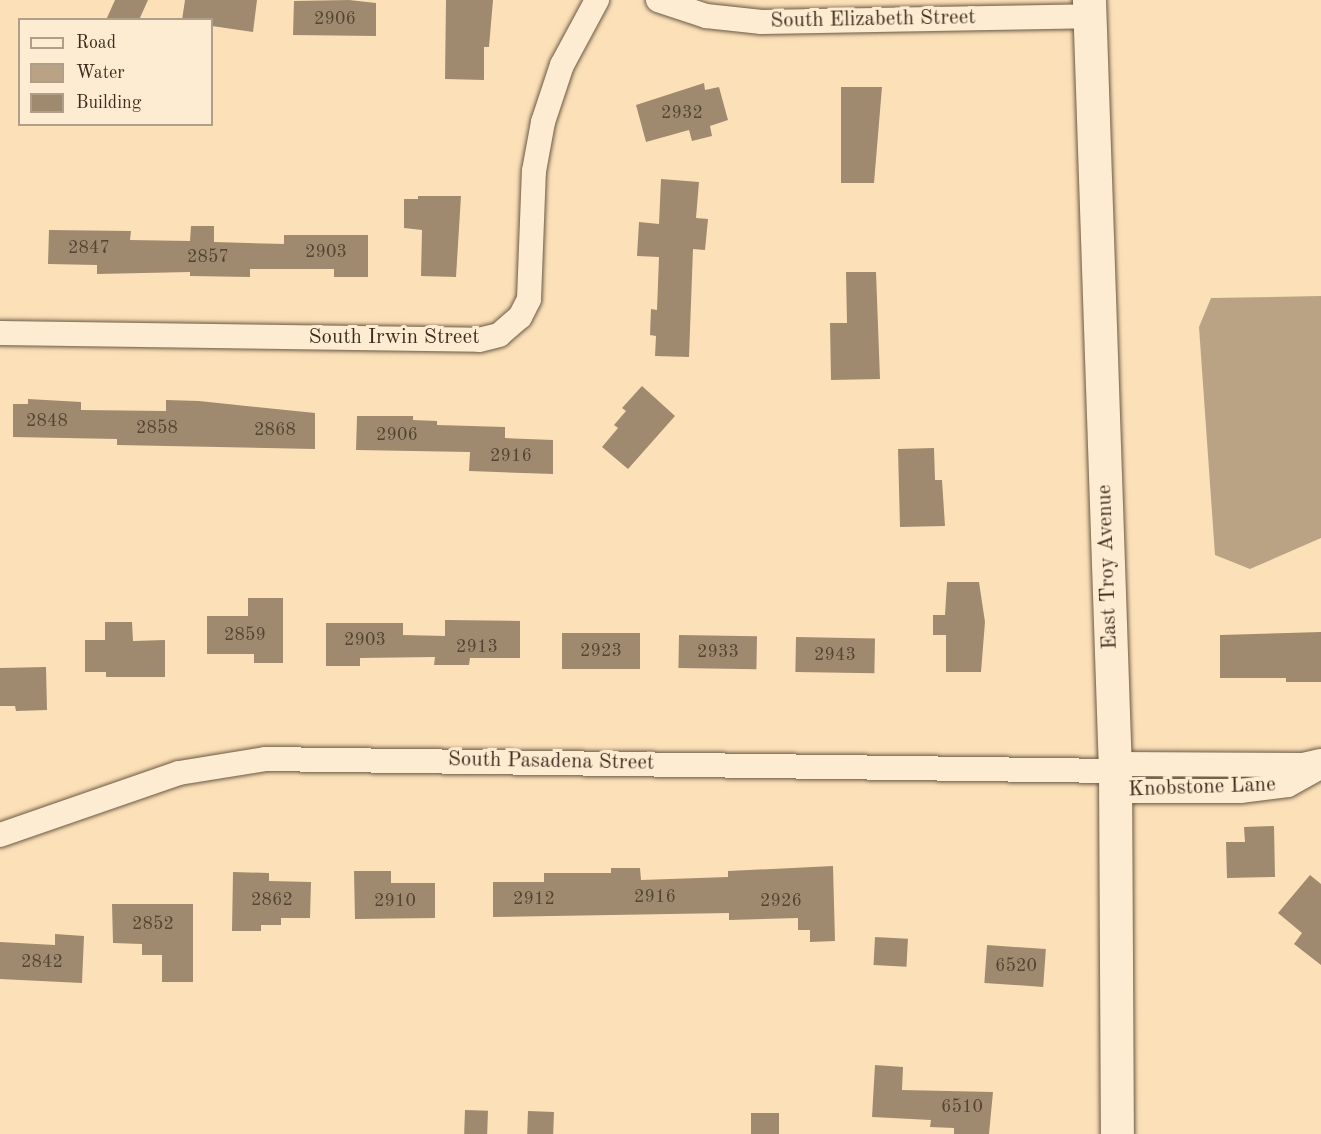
<!DOCTYPE html>
<style>
body{margin:0}
#map{position:relative;width:1321px;height:1134px;overflow:hidden;background:#fce1b8;font-family:"Old Standard TT",serif}
div>[style]{position:absolute}
.water>*{inset:0;background:#baa384}
.building>*{inset:0;background:#9f8a6f;transform-origin:0 0}
.roads{filter:drop-shadow(0 0 2px #6b5945) drop-shadow(0 0 2px #6b5945)}
.street>*{height:24px;margin:-12px;padding:0 12px;transform-origin:12px;border-radius:12px;background:#fdecd1}
.secondary>*{height:33px;margin:-16.5px;padding:0 16.5px;transform-origin:16.5px;border-radius:16.5px;background:#fdecd1}
span{translate:-50% -50%;white-space:nowrap;text-align:center;line-height:1.15;-webkit-text-stroke:6px #fdecd1;paint-order:stroke}
.number-label{font-size:18px;color:#544433}
.number-label span{-webkit-text-stroke-width:0}
.street-label{font-size:21px;color:#3b2c1f}
.legend{position:absolute;left:18px;top:18px;width:195px;height:108px;box-sizing:border-box;background:#fdecd1;border:2px solid #af9f8a;margin:0;padding:8px 10px;list-style:none;font-size:18px;color:#3b2c1f}
.legend li{display:flex;align-items:center;gap:12px;height:30px}
.legend b{width:30px;border:2px solid #af9f8a}
</style>
<div id="map">
<div class="water">
<div style="clip-path:polygon(1321px 296px,1321px 538px,1250px 569px,1215px 555px,1199px 327px,1211px 298px)"></div>
</div>
<div class="building">
<div style="clip-path:polygon(115px 0,148px 0,139px 20px,106px 20px)"></div>
<div style="clip-path:polygon(185px 0,257px 0,253px 32px,212px 26px,212px 20px,182px 20px)"></div>
<div style="clip-path:polygon(349px 0,376px 3px,376px 36px,293px 35px,294px 1px)"></div>
<div style="clip-path:polygon(446px 0,493px 0,489px 47px,484px 47px,484px 80px,445px 79px)"></div>
<div style="clip-path:polygon(704px 83px,705px 90px,719px 87px,728px 120px,710px 126px,712px 136px,692px 141px,689px 130px,646px 142px,636px 105px)"></div>
<div style="clip-path:polygon(841px 87px,882px 87px,874px 183px,841px 183px)"></div>
<div style="clip-path:polygon(661px 179px,699px 182px,696px 218px,708px 219px,705px 250px,693px 249px,689px 357px,655px 356px,656px 336px,650px 335px,651px 309px,657px 310px,659px 257px,637px 256px,639px 222px,659px 224px)"></div>
<div style="clip-path:polygon(418px 196px,461px 196px,456px 277px,421px 276px,422px 230px,404px 228px,404px 199px,418px 199px)"></div>
<div style="clip-path:polygon(191px 226px,214px 226px,214px 242px,284px 244px,284px 235px,368px 235px,368px 277px,334px 277px,334px 269px,250px 269px,250px 277px,190px 276px,190px 272px,97px 274px,97px 265px,48px 264px,49px 230px,131px 231px,130px 240px,190px 241px)"></div>
<div style="clip-path:polygon(846px 272px,876px 272px,880px 379px,831px 380px,830px 323px,847px 323px)"></div>
<div style="clip-path:polygon(642px 386px,675px 416px,628px 469px,602px 447px,618px 428px,614px 425px,626px 411px,622px 408px)"></div>
<div style="clip-path:polygon(28px 399px,81px 402px,81px 410px,166px 411px,166px 400px,199px 401px,315px 413px,315px 449px,117px 445px,117px 439px,13px 437px,13px 404px,28px 404px)"></div>
<div style="clip-path:polygon(357px 416px,413px 416px,413px 420px,437px 421px,437px 425px,505px 427px,505px 438px,553px 440px,553px 474px,469px 471px,470px 452px,356px 450px)"></div>
<div style="clip-path:polygon(934px 448px,935px 480px,942px 480px,945px 526px,900px 527px,898px 449px)"></div>
<div style="clip-path:polygon(947px 582px,979px 582px,985px 622px,981px 672px,946px 672px,946px 635px,933px 635px,933px 615px,945px 615px)"></div>
<div style="clip-path:polygon(248px 598px,283px 598px,283px 663px,254px 663px,254px 654px,207px 654px,207px 616px,248px 616px)"></div>
<div style="clip-path:polygon(445px 620px,520px 621px,520px 658px,470px 658px,469px 665px,434px 665px,435px 657px,360px 658px,360px 666px,326px 666px,326px 623px,403px 623px,403px 635px,445px 636px)"></div>
<div style="clip-path:polygon(105px 622px,132px 622px,133px 641px,165px 640px,165px 677px,106px 677px,106px 672px,85px 672px,85px 640px,105px 640px)"></div>
<div style="clip-path:polygon(1321px 632px,1321px 682px,1286px 682px,1286px 678px,1220px 678px,1220px 635px)"></div>
<div style="left:562px;top:633px;width:78px;height:36px"></div>
<div style="left:679px;top:635px;width:78px;height:33px;rotate:1deg"></div>
<div style="left:796px;top:637px;width:79px;height:35px;rotate:1deg"></div>
<div style="clip-path:polygon(46px 667px,47px 710px,16px 711px,15px 706px,0 706px,0 668px)"></div>
<div style="clip-path:polygon(1274px 826px,1275px 877px,1227px 878px,1226px 842px,1245px 842px,1244px 827px)"></div>
<div style="clip-path:polygon(833px 866px,835px 941px,810px 942px,810px 930px,798px 930px,798px 918px,729px 920px,729px 913px,493px 917px,493px 882px,544px 882px,544px 873px,611px 873px,611px 868px,640px 868px,641px 880px,728px 877px,728px 871px)"></div>
<div style="clip-path:polygon(354px 871px,391px 871px,391px 883px,435px 883px,435px 918px,355px 919px)"></div>
<div style="clip-path:polygon(233px 872px,269px 873px,269px 881px,311px 882px,310px 918px,281px 918px,281px 925px,261px 925px,261px 931px,232px 931px)"></div>
<div style="clip-path:polygon(1310px 875px,1321px 884px,1321px 965px,1294px 944px,1302px 933px,1278px 913px)"></div>
<div style="clip-path:polygon(112px 904px,193px 904px,193px 982px,162px 982px,162px 955px,142px 955px,142px 944px,113px 943px)"></div>
<div style="clip-path:polygon(55px 934px,84px 936px,82px 983px,0 979px,0 942px,55px 945px)"></div>
<div style="left:875px;top:937px;width:33px;height:28px;rotate:3deg"></div>
<div style="left:987px;top:945px;width:59px;height:38px;rotate:4deg"></div>
<div style="clip-path:polygon(875px 1065px,903px 1067px,902px 1090px,993px 1092px,989px 1134px,954px 1134px,954px 1128px,930px 1127px,931px 1120px,872px 1117px)"></div>
<div style="left:465px;top:1110px;width:23px;height:24px;rotate:2deg"></div>
<div style="left:528px;top:1111px;width:26px;height:23px;rotate:2deg"></div>
<div style="left:751px;top:1113px;width:28px;height:21px"></div>
</div>
<div class="roads">
<div class="street">
<div style="left:658px;top:0;width:51px;rotate:18.4deg"></div>
<div style="left:706px;top:16px;width:56px;rotate:6.1deg"></div>
<div style="left:762px;top:22px;width:328px;rotate:-1deg"></div>
<div style="left:0;top:333px;width:479px;rotate:0.8deg"></div>
<div style="left:479px;top:340px;width:21px;rotate:-14deg"></div>
<div style="left:499px;top:335px;width:28px;rotate:-41deg"></div>
<div style="left:520px;top:317px;width:20px;rotate:-63deg"></div>
<div style="left:529px;top:299px;width:128px;rotate:-87.8deg"></div>
<div style="left:534px;top:171px;width:50px;rotate:-79.6deg"></div>
<div style="left:543px;top:122px;width:60px;rotate:-71.6deg"></div>
<div style="left:562px;top:65px;width:74px;rotate:-61.7deg"></div>
<div style="left:1114px;top:764px;width:189px;rotate:0.3deg"></div>
<div style="left:1303px;top:765px;width:18px;rotate:-13deg"></div>
<div style="left:1115px;top:791px;width:125px"></div>
<div style="left:1240px;top:791px;width:48px;rotate:-7.1deg"></div>
<div style="left:1288px;top:785px;width:38px;rotate:-29deg"></div>
<div style="left:0;top:835px;width:189px;rotate:-19.1deg"></div>
<div style="left:179px;top:773px;width:87px;rotate:-9.2deg"></div>
<div style="left:265px;top:759px;width:850px;rotate:0.81deg"></div>
</div>
<div class="secondary">
<div style="left:1089px;top:0;width:771px;rotate:88.07deg"></div>
<div style="left:1115px;top:771px;width:363px;rotate:89.7deg"></div>
</div>
</div>
<div class="number-label">
<span style="left:335px;top:19px">2906</span>
<span style="left:682px;top:113px">2932</span>
<span style="left:89px;top:248px">2847</span>
<span style="left:326px;top:252px">2903</span>
<span style="left:208px;top:257px">2857</span>
<span style="left:47px;top:421px">2848</span>
<span style="left:157px;top:428px">2858</span>
<span style="left:275px;top:430px">2868</span>
<span style="left:397px;top:435px">2906</span>
<span style="left:511px;top:456px">2916</span>
<span style="left:245px;top:635px">2859</span>
<span style="left:365px;top:640px">2903</span>
<span style="left:477px;top:647px">2913</span>
<span style="left:601px;top:651px">2923</span>
<span style="left:718px;top:652px">2933</span>
<span style="left:835px;top:655px">2943</span>
<span style="left:655px;top:897px">2916</span>
<span style="left:534px;top:899px">2912</span>
<span style="left:272px;top:900px">2862</span>
<span style="left:395px;top:901px">2910</span>
<span style="left:781px;top:901px">2926</span>
<span style="left:153px;top:924px">2852</span>
<span style="left:42px;top:962px">2842</span>
<span style="left:1016px;top:966px">6520</span>
<span style="left:962px;top:1107px">6510</span>
</div>
<div class="street-label">
<span style="left:873px;top:20px;rotate:-1deg">South Elizabeth Street</span>
<span style="left:394px;top:338px">South Irwin Street</span>
<span style="left:1108px;top:567px;rotate:-92deg">East Troy Avenue</span>
<span style="left:551px;top:762px;rotate:1deg">South Pasadena Street</span>
<span style="left:1202px;top:788px;rotate:-2deg">Knobstone Lane</span>
</div>
<ul class="legend">
<li><b style="height:8px;background:#fdecd1"></b>Road</li>
<li><b style="height:16px;background:#baa384"></b>Water</li>
<li><b style="height:16px;background:#9f8a6f"></b>Building</li>
</ul>
</div>
